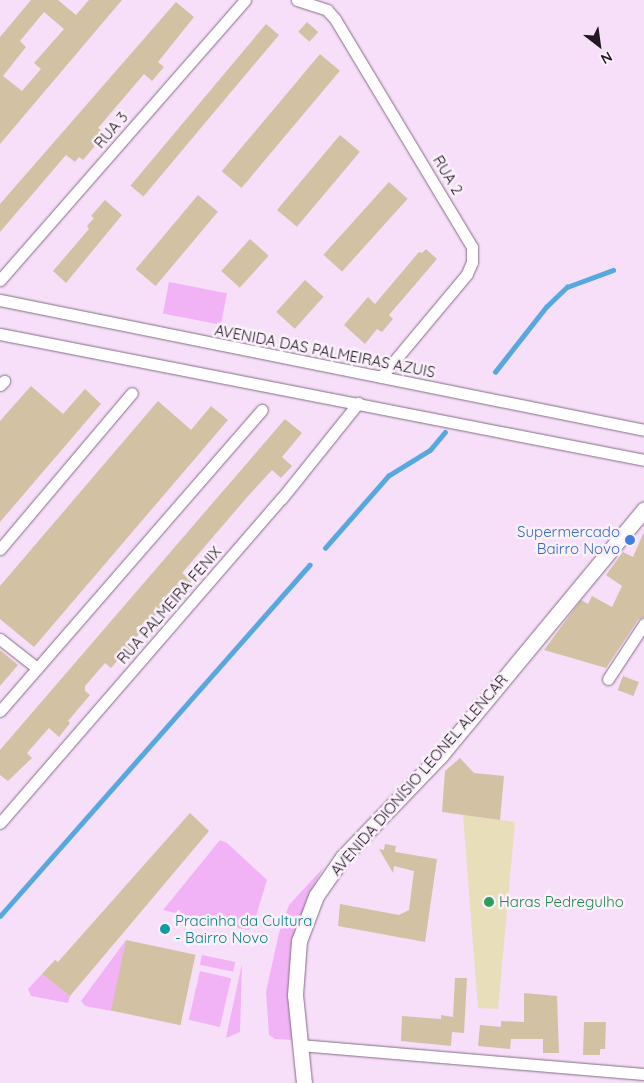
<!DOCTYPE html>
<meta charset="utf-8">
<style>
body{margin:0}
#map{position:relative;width:644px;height:1083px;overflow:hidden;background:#f7def9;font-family:Quicksand,sans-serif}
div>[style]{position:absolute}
.green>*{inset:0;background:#f1b3f6;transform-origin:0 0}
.sand>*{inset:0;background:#e8deb9}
.stream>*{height:4.5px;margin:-2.25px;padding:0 2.25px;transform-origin:2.25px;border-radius:2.25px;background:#57a8df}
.building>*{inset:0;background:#d3c1a4;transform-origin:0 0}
.roads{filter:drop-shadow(0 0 1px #836d84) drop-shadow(0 0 1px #836d84)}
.minor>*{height:11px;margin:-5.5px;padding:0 5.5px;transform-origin:5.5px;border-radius:5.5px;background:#fff}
.tertiary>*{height:15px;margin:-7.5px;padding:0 7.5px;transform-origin:7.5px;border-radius:7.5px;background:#fff}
.dots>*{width:14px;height:14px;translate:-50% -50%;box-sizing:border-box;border:2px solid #fbf1fc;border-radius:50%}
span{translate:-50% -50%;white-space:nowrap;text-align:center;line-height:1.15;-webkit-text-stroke:5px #fbf1fc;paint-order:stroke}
.street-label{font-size:15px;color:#211821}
.shop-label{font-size:15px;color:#366cbe}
.right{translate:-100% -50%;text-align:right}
.leisure-label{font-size:15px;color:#27864d}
.left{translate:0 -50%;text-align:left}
.culture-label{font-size:15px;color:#0d838f}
.north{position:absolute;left:574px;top:20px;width:50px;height:50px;-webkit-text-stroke:4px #fbf1fc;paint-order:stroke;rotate:150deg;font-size:14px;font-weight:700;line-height:20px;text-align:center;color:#211821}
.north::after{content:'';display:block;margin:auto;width:18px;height:22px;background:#211821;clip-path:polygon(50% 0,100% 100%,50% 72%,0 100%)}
</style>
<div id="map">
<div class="green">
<div style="left:169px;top:282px;width:59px;height:32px;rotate:11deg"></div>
<div style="clip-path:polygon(220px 840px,227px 843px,267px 880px,253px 926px,248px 930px,163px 910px)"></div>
<div style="clip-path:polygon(324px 867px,310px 892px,288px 988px,293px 1040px,275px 1039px,269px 1035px,266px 992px,279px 933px,289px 905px)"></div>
<div style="clip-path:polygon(126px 940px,112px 1011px,85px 1006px,81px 1001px)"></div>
<div style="left:202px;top:955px;width:34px;height:10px;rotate:12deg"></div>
<div style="clip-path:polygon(242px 964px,240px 1032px,226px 1038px,228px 1028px)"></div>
<div style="left:200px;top:971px;width:32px;height:50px;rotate:13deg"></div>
<div style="clip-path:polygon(42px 974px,70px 996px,68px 1003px,31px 996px,28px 989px)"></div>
</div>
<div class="sand">
<div style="clip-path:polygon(463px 815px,515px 822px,498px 1009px,478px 1008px)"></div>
</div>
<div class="stream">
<div style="left:495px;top:372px;width:83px;rotate:-51.9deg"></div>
<div style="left:546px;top:307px;width:29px;rotate:-44deg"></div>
<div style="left:567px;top:287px;width:49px;rotate:-20.3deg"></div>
<div style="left:325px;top:548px;width:96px;rotate:-48.8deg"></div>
<div style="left:388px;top:476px;width:49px;rotate:-31.8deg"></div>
<div style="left:430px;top:450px;width:23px;rotate:-50deg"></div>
<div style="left:0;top:916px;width:468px;rotate:-48.6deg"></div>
</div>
<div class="building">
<div style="clip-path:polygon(evenodd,31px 0,58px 0,76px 15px,89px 0,122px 0,0 144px,0 37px,31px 0,44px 12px,64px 29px,34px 63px,41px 69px,22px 91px,3px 76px,26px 47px,20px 41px,44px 12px)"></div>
<div style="clip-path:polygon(176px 2px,194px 17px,158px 62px,164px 67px,152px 81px,144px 74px,98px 128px,105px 134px,83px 160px,79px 157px,75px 162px,66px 155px,0 232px,0 204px)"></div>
<div style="left:307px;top:22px;width:15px;height:13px;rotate:42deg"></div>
<div style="left:266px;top:24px;width:17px;height:211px;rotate:40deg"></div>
<div style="left:320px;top:54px;width:26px;height:153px;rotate:40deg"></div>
<div style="left:340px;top:135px;width:26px;height:98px;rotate:40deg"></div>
<div style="left:389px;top:182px;width:25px;height:98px;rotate:42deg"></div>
<div style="left:198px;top:195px;width:26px;height:97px;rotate:40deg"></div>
<div style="clip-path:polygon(105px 200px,122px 215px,66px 283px,53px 271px,89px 229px,87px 226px,94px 218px,91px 216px)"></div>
<div style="left:250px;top:239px;width:25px;height:43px;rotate:42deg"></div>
<div style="clip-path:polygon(426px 249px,437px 259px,389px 315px,393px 319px,382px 332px,377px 329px,365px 344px,344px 325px,368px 297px,375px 304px,419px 252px,422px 253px)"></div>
<div style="left:305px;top:280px;width:25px;height:43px;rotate:42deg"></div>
<div style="clip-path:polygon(31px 386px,63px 414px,85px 389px,101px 404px,0 522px,0 421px)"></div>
<div style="clip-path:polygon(158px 401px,191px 430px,211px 406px,228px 420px,34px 647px,0 619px,0 586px)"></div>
<div style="clip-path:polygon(285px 419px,302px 433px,282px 457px,292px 466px,281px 478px,272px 470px,249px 495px,182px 573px,192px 582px,163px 615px,159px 611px,132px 642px,137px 646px,122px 664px,118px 660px,111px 668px,105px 663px,85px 686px,85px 691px,90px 695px,68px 721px,70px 723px,59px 737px,49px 728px,27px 753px,32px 758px,8px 781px,0 775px,0 750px)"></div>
<div style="clip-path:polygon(644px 532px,644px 617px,638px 620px,606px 668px,544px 650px,581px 600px,588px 604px,592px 596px,612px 607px,622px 586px,606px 575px,623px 552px,633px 557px)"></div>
<div style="clip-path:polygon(0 650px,18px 665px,0 686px)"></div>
<div style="left:623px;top:676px;width:17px;height:15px;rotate:21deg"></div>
<div style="clip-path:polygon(460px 758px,474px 773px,504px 776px,500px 820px,442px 812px,445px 771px)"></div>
<div style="clip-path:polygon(190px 813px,209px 831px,70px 996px,42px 974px,55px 960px,58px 962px)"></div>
<div style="clip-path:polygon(385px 844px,396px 846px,395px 852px,437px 859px,425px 942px,338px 926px,340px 904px,399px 915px,409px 910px,414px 871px,394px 866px,393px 873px,379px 849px,384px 850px)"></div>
<div style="left:126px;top:940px;width:71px;height:72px;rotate:12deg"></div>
<div style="clip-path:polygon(455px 978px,467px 978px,464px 1033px,452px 1032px,451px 1046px,401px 1041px,402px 1016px,441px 1019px,441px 1015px,453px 1017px)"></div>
<div style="clip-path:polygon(524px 993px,557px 996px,559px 1053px,543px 1053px,543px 1039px,511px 1039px,510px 1049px,478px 1046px,480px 1025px,501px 1027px,501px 1021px,524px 1022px)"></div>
<div style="clip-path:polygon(584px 1022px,606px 1022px,605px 1049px,600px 1049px,600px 1055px,583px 1055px)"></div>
</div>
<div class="roads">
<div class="minor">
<div style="left:297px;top:0;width:32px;rotate:18deg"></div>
<div style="left:327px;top:10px;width:12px;rotate:48deg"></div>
<div style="left:335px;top:19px;width:266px;rotate:59deg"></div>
<div style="left:472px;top:247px;width:15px;rotate:90deg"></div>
<div style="left:472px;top:262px;width:13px;rotate:113deg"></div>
<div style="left:467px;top:274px;width:134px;rotate:129.9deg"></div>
<div style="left:0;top:280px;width:372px;rotate:-48.8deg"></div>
<div style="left:0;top:300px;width:657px;rotate:11.41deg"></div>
<div style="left:0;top:334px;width:656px;rotate:11.07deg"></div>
<div style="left:0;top:385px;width:6px;rotate:-45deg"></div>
<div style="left:0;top:549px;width:204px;rotate:-49.8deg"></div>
<div style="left:0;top:639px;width:47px;rotate:38.1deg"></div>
<div style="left:608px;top:679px;width:66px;rotate:-56.8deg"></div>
<div style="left:0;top:711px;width:399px;rotate:-49deg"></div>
<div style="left:0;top:823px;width:430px;rotate:-49.1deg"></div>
<div style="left:282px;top:498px;width:122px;rotate:-51.3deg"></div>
<div style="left:299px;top:1045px;width:346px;rotate:4.8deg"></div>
</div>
<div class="tertiary">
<div style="left:304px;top:1083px;width:88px;rotate:-95.8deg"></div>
<div style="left:295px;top:995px;width:54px;rotate:-85.8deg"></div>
<div style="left:299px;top:941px;width:48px;rotate:-69.3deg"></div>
<div style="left:316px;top:896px;width:47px;rotate:-55.3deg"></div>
<div style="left:343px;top:857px;width:140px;rotate:-46.2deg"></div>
<div style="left:440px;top:756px;width:320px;rotate:-50.4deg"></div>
</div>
</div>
<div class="dots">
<div style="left:630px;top:540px;background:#3f7fe0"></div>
<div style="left:489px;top:902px;background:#2e9e5b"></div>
<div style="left:165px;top:929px;background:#0f9aa8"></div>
</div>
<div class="street-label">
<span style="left:111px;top:130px;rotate:-49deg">RUA 3</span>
<span style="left:448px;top:175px;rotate:59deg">RUA 2</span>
<span style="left:325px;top:351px;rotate:11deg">AVENIDA DAS PALMEIRAS AZUIS</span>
<span style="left:169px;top:605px;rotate:-49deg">RUA PALMEIRA FENIX</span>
<span style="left:419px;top:775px;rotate:-49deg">AVENIDA DIONÍSIO LEONEL ALENCAR</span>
</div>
<div class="shop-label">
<span class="right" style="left:620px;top:540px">Supermercado<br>Bairro Novo</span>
</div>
<div class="leisure-label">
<span class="left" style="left:499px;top:902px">Haras Pedregulho</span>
</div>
<div class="culture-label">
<span class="left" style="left:175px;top:929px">Pracinha da Cultura<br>- Bairro Novo</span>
</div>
<div class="north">N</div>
</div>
